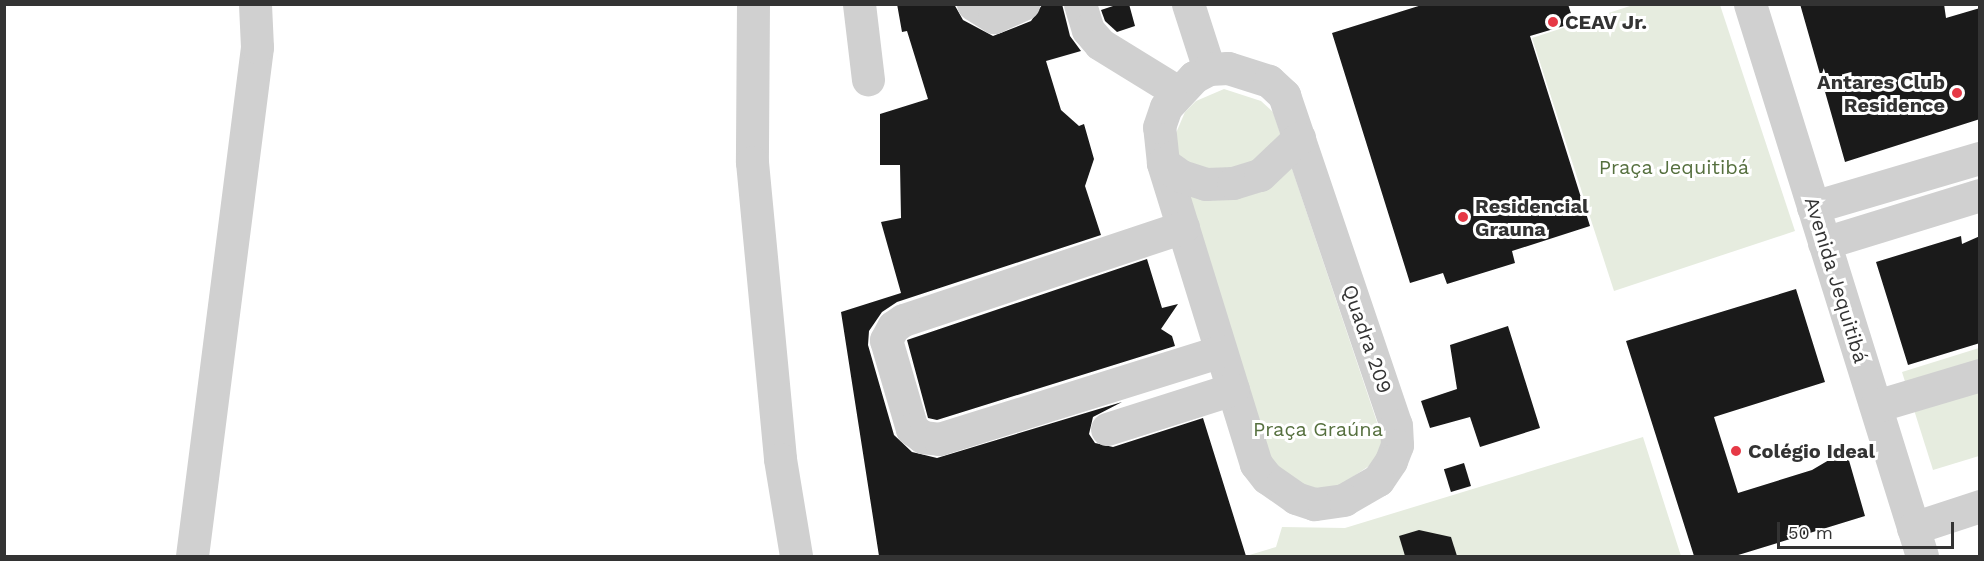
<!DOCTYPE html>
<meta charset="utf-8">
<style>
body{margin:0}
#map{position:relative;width:1984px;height:561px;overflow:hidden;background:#fff;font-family:"Work Sans",sans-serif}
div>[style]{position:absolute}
.green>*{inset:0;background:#e6ecdf}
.building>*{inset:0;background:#1a1a1a;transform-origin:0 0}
.minor>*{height:33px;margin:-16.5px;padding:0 16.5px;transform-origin:16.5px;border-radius:16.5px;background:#d0d0d0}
.dots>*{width:16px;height:16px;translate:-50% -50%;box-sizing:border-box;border:3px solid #fff;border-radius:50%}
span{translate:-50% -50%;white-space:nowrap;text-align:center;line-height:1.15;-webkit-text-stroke:6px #fff;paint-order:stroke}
.poi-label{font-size:20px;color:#333;font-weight:700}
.left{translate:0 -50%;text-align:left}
.right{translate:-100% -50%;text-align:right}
.park-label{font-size:20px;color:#56703f}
.street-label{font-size:20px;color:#333}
.frame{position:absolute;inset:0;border:6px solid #333;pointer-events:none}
.scale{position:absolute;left:1777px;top:522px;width:177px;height:27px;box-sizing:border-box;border:3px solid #333;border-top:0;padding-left:8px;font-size:18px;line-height:21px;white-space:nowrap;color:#333;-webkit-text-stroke:4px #fff;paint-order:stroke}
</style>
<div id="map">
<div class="green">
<div style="clip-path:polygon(1633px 5px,1720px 5px,1795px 231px,1614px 291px,1532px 38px)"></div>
<div style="clip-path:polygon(1224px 89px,1261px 101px,1273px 112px,1383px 440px,1381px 458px,1321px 498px,1270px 472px,1173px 140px,1185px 112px,1196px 101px)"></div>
<div style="clip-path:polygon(1979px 348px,1979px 456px,1933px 470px,1902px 372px)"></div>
<div style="clip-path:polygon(1643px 437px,1681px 556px,1246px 556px,1276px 547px,1282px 527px,1345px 528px)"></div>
</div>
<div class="building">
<div style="clip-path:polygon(897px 4px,954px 4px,963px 20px,993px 36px,1031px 21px,1042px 5px,1062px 4px,1070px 36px,1081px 51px,1046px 61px,1061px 110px,1079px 126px,1084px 124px,1094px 159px,1085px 186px,1101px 235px,897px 302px,882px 312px,869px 331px,868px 345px,894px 435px,912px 452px,937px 458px,1122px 402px,1093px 417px,1089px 434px,1095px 443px,1113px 447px,1203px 418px,1246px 556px,879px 556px,841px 312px,901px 293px,881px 222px,901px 218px,900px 165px,880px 165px,880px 114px,928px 99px,907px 31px,902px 32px)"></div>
<div style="clip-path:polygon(1119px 4px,1129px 4px,1135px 26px,1117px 32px,1105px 21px,1101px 10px)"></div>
<div style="clip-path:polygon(1425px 4px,1568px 4px,1574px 23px,1530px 36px,1590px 226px,1512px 251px,1515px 263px,1447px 284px,1443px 273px,1410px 283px,1332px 33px)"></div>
<div style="clip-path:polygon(1800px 4px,1944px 4px,1946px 18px,1980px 8px,1980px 119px,1845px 162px)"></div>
<div style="clip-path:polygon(1961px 236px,1962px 244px,1980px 236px,1980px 343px,1908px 365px,1876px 262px)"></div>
<div style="clip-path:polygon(1147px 259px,1162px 308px,1178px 304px,1161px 329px,1172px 336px,1175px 346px,937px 420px,928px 418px,907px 340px)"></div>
<div style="clip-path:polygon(1796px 289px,1825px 382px,1714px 417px,1738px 493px,1812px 470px,1846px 450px,1865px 516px,1735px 556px,1694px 556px,1626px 341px)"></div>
<div style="clip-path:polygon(1508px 326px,1540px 428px,1480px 447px,1470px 417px,1430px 428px,1421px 401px,1457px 389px,1450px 345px)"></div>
<div style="left:1464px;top:463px;width:24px;height:21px;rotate:73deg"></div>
<div style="clip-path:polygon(1419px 530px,1451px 537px,1457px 556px,1405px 556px,1399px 536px)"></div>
</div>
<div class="minor">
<div style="left:753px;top:4px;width:158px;rotate:90.4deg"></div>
<div style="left:752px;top:162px;width:298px;rotate:84.6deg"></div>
<div style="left:780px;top:459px;width:98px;rotate:80.6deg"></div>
<div style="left:859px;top:4px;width:76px;rotate:83.2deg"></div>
<div style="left:973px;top:4px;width:25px;rotate:32deg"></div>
<div style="left:994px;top:17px;width:32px;rotate:-24deg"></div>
<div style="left:1080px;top:4px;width:27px;rotate:73deg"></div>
<div style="left:1088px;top:30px;width:18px;rotate:49deg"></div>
<div style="left:1100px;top:44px;width:92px;rotate:31.6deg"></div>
<div style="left:1188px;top:4px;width:68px;rotate:72.1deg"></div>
<div style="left:1750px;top:4px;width:578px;rotate:72.69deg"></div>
<div style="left:1228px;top:68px;width:43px;rotate:17.6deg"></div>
<div style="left:1269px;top:81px;width:21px;rotate:43deg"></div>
<div style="left:1284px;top:95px;width:348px;rotate:71.3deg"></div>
<div style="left:1396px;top:425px;width:20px;rotate:87deg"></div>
<div style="left:1397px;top:445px;width:17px;rotate:111deg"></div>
<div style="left:1391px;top:461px;width:23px;rotate:124deg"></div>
<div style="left:1378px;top:480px;width:39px;rotate:150deg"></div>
<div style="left:1344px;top:500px;width:30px;rotate:172deg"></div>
<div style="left:1314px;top:504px;width:19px;rotate:-162deg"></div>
<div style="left:1296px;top:498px;width:35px;rotate:-145deg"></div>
<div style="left:1267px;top:478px;width:18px;rotate:-128deg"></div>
<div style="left:1256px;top:464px;width:315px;rotate:-107.2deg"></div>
<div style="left:1163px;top:163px;width:36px;rotate:-96deg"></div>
<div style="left:1159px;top:127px;width:21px;rotate:-71deg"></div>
<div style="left:1166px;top:107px;width:41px;rotate:-47deg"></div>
<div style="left:1194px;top:77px;width:17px;rotate:-28deg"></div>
<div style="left:1209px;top:69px;width:19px;rotate:-3deg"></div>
<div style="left:1163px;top:163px;width:22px;rotate:36deg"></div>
<div style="left:1181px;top:176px;width:26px;rotate:18deg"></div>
<div style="left:1206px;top:184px;width:27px;rotate:-2deg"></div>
<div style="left:1233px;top:183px;width:28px;rotate:-17deg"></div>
<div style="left:1260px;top:175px;width:54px;rotate:-43.5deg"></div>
<div style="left:1813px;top:207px;width:174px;rotate:-16.4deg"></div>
<div style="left:1183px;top:227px;width:295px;rotate:161.6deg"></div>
<div style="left:903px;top:320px;width:12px;rotate:145deg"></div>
<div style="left:893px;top:327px;width:15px;rotate:118deg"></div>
<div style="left:886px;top:340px;width:93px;rotate:73.7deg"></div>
<div style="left:912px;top:429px;width:14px;rotate:36deg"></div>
<div style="left:923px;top:437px;width:16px;rotate:7deg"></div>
<div style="left:939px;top:439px;width:295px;rotate:-17.3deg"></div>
<div style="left:1824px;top:243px;width:163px;rotate:-17.1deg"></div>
<div style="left:1876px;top:406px;width:109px;rotate:-16.6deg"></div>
<div style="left:1107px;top:429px;width:132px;rotate:-17.6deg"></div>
<div style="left:1913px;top:528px;width:71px;rotate:-18.2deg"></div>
<div style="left:192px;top:556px;width:513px;rotate:-82.72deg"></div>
<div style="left:257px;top:47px;width:43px;rotate:-92.7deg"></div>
</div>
<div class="dots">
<div style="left:1553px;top:22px;background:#e63946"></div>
<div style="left:1957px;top:93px;background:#e63946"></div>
<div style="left:1463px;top:217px;background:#e63946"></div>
<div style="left:1736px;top:451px;background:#e63946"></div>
</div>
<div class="poi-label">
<span class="left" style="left:1565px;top:22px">CEAV Jr.</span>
<span class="right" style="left:1945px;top:94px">Antares Club<br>Residence</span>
<span class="left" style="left:1475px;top:218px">Residencial<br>Grauna</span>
<span class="left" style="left:1748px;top:451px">Colégio Ideal</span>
</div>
<div class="park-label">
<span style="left:1674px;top:167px">Praça Jequitibá</span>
<span style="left:1318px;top:429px">Praça Graúna</span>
</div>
<div class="street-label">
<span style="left:1836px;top:280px;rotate:73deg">Avenida Jequitibá</span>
<span style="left:1367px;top:339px;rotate:71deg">Quadra 209</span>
</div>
<div class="frame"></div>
<div class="scale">50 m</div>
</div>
